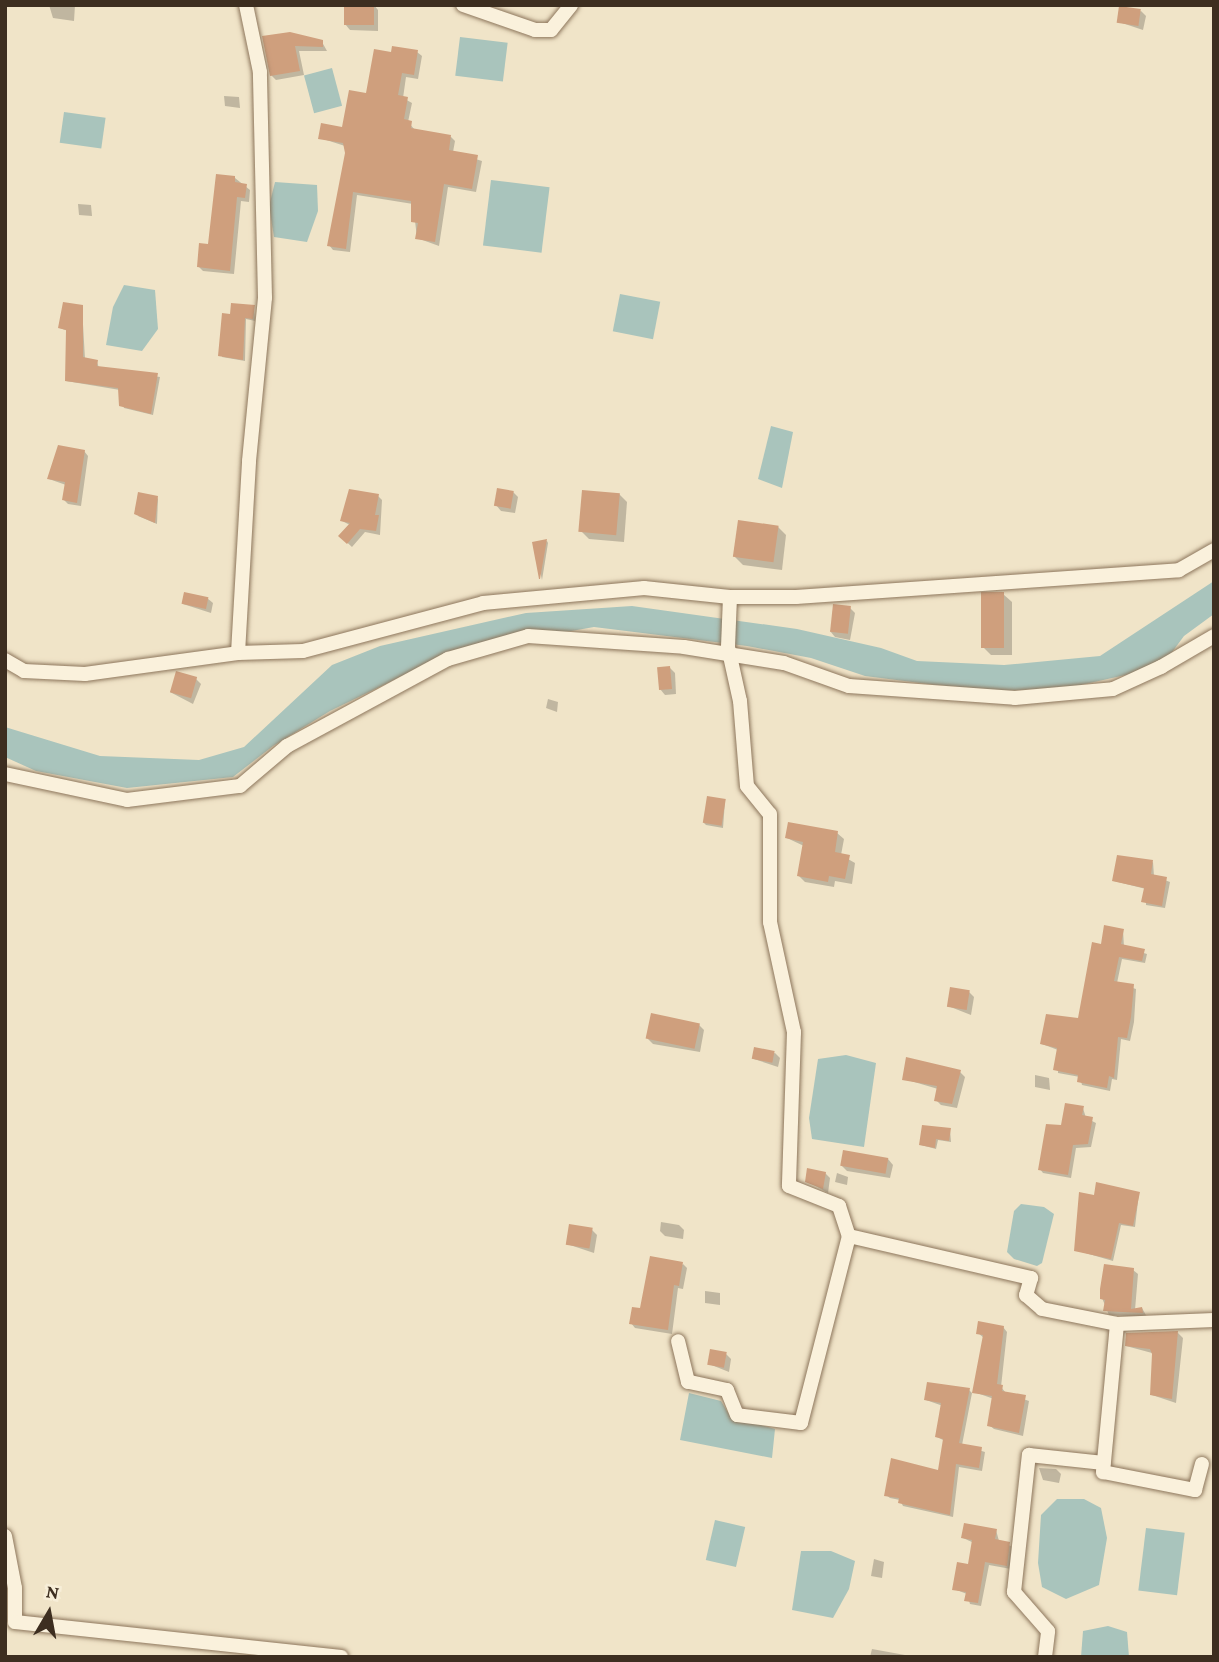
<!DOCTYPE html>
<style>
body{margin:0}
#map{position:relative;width:1219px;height:1662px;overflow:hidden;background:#f0e4c8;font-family:"Crimson Pro",serif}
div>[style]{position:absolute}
.water>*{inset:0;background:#a9c4bc;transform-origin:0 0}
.shadow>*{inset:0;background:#0003}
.building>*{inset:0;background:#cf9f7d;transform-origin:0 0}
.roads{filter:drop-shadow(0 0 2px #8d765c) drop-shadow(0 0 2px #8d765c)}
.minor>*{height:14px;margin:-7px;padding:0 7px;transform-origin:7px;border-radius:7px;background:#faf1dc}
span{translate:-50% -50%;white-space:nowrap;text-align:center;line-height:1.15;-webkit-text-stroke:6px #f7eed8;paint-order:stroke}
.frame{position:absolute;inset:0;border:7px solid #3d2e20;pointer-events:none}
.north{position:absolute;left:14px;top:1578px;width:70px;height:70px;-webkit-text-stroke:5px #f7eed8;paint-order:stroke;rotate:10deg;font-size:19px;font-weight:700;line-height:28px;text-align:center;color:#3d2e20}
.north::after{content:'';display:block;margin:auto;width:24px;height:32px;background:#3d2e20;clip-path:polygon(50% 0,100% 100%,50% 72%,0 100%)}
</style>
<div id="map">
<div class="water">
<div style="left:460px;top:37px;width:48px;height:39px;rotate:7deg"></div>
<div style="left:332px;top:68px;width:39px;height:29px;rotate:75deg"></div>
<div style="left:64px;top:112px;width:42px;height:31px;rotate:8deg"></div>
<div style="left:491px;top:180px;width:59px;height:66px;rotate:7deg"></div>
<div style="clip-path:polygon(275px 182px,317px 185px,318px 211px,307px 242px,274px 237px,269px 206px)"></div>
<div style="clip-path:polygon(124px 285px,155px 290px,158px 329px,142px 351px,106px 345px,113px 307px)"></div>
<div style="left:620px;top:294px;width:41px;height:38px;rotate:11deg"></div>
<div style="clip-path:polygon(771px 426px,793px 432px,782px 488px,758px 479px)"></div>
<div style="clip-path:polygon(1214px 581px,1214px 614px,1184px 636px,1161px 667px,1072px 687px,1004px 691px,936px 685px,865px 676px,811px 658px,747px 646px,594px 627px,469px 649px,400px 677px,330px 711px,273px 746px,233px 777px,127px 788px,36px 771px,5px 757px,5px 727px,100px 756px,199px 760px,244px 747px,332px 665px,380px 646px,526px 613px,632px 606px,797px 629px,881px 648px,917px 661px,1004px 665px,1100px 656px)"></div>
<div style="clip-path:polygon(846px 1055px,876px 1063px,864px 1147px,812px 1139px,809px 1118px,818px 1059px)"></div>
<div style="clip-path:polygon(1021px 1204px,1044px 1207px,1054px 1214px,1042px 1263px,1037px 1266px,1014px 1259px,1007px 1252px,1014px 1211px)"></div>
<div style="clip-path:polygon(689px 1393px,721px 1401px,730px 1416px,775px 1429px,772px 1458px,680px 1440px)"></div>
<div style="clip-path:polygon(1057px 1499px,1084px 1499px,1101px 1508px,1107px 1538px,1099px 1585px,1066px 1599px,1042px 1587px,1038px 1563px,1041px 1515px)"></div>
<div style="left:715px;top:1520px;width:31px;height:41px;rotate:13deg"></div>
<div style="left:1146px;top:1528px;width:39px;height:63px;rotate:7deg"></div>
<div style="clip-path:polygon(801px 1551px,831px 1551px,855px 1561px,849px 1589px,833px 1618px,792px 1610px)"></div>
<div style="clip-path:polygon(1108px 1626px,1127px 1632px,1129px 1657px,1081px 1657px,1083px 1631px)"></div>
</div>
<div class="shadow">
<div style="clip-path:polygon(49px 5px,75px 5px,74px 21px,53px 18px)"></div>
<div style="clip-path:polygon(346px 5px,374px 5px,378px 10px,378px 31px,350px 30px,345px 24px)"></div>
<div style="clip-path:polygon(1141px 11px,1146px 16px,1143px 30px,1119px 22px)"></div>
<div style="clip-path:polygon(264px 37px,322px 42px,327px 51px,299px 51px,304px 75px,276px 80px,271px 75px)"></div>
<div style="clip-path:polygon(417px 52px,422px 56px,418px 79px,406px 77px,403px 98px,412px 103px,408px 122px,415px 130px,451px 137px,455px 141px,453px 152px,482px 161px,476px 192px,448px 187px,439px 246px,417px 238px,413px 204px,357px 195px,350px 252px,333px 250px,329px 245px,346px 153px,345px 146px,320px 138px,344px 129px,392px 54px)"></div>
<div style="clip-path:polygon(224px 96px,239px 97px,240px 108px,225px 106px)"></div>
<div style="clip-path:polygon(235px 178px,250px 190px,249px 202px,241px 201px,234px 274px,203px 271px,199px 267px)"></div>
<div style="clip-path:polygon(78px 204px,91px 205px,92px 216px,79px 215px)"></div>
<div style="clip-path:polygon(254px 306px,255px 321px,246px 319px,245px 361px,222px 357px,231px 316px)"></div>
<div style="clip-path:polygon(82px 307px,85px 359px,97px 362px,99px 368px,160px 377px,153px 415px,124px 408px,120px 390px,66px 381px,68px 331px,60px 328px)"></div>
<div style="clip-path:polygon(84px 451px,88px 456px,81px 506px,68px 504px,64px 500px,66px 485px,49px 479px)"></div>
<div style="clip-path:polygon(513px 492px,518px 497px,515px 513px,501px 511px,496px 505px)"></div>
<div style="clip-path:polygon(619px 494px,627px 502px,624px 542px,589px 539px,581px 531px)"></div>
<div style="clip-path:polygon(378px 496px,382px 500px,380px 535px,365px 532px,352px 547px,340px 536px,350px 525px,342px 521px)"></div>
<div style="clip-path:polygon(158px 498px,157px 524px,138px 516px)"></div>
<div style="clip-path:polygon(778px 527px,786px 535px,782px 570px,743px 565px,735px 557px)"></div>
<div style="clip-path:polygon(547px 541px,548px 543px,542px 580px,534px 544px)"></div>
<div style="clip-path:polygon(1003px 594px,1012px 602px,1012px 655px,991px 655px,983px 647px)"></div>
<div style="clip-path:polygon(207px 598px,213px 603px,211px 613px,183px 604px)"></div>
<div style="clip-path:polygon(850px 608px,855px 613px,850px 640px,835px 637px,830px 631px)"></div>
<div style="clip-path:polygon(670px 668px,675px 673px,676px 694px,665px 695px,660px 689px)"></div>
<div style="clip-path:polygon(196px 679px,201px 684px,193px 704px,170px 692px)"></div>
<div style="clip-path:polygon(548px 699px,558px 702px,557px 712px,546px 708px)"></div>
<div style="clip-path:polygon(725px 801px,723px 828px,706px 825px,704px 823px)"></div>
<div style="clip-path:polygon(837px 833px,844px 839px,841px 855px,855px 863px,852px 884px,835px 881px,834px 887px,805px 882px,798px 875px,804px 846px,787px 838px)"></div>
<div style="clip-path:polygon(1153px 862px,1154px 876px,1170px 882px,1165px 908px,1146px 905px,1146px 889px,1114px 881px)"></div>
<div style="clip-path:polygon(1123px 930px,1124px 947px,1147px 954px,1145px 963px,1122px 959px,1117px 983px,1136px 989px,1134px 1022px,1130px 1041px,1121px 1039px,1117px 1080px,1112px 1079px,1110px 1091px,1082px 1085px,1080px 1077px,1058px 1073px,1058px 1050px,1042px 1044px,1079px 1020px,1102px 946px)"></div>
<div style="clip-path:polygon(969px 992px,974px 997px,971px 1015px,948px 1006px)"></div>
<div style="clip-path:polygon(699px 1025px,704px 1030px,700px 1052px,653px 1044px,648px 1039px)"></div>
<div style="clip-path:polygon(775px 1053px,780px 1058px,778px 1067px,754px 1059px)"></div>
<div style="clip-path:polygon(960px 1072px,965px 1077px,957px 1108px,941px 1105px,936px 1100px,938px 1089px,904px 1079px)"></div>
<div style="clip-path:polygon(1035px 1075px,1049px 1078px,1050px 1090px,1035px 1087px)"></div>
<div style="clip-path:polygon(1083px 1108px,1086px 1118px,1096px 1123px,1091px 1147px,1076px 1148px,1071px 1178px,1043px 1173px,1040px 1169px,1063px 1127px)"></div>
<div style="clip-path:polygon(950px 1130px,951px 1142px,938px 1140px,936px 1149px,921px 1145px)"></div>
<div style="clip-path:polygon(888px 1159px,893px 1165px,890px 1178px,847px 1171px,842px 1166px)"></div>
<div style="clip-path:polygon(825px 1173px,830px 1178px,828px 1193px,807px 1181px)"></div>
<div style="clip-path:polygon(837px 1173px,848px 1177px,847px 1185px,835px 1182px)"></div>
<div style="clip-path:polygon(1139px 1193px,1135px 1227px,1121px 1225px,1113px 1261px,1075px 1250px,1095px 1197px)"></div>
<div style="clip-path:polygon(661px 1222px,679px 1225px,684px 1230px,683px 1239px,665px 1236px,660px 1231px)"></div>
<div style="clip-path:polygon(592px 1230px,597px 1235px,594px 1253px,567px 1244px)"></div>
<div style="clip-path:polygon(683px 1264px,687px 1268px,683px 1289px,678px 1288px,672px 1334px,635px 1328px,631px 1323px)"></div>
<div style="clip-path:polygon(1133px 1270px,1138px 1274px,1135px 1310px,1142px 1308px,1147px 1317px,1109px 1315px,1102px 1298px)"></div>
<div style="clip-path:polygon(705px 1291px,720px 1293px,720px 1305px,705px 1303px)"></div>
<div style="clip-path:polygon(1003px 1327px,1007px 1332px,1001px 1387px,1006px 1393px,1029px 1401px,1023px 1436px,994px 1429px,989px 1425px,994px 1399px,974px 1392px,984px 1338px,978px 1333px)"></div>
<div style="clip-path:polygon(1178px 1333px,1183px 1338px,1176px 1403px,1152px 1395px,1152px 1353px,1126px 1346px)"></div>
<div style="clip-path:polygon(726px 1354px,731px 1359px,729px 1372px,709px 1364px)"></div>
<div style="clip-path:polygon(969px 1390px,972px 1393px,962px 1445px,985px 1452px,982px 1471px,959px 1467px,953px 1517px,903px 1506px,900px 1500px,890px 1498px,886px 1495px,939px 1473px,945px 1441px,937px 1437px,943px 1406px,926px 1400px)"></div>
<div style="clip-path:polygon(1039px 1468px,1056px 1469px,1061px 1474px,1059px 1483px,1043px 1480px)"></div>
<div style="clip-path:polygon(996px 1530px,999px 1541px,1013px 1547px,1011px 1569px,989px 1565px,981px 1606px,970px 1604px,967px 1594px,954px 1589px,970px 1566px,974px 1543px,963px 1538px)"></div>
<div style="clip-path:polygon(874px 1559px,884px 1562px,882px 1578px,871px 1576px)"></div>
<div style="clip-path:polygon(872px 1649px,916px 1657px,870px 1657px)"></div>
</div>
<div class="building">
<div style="left:344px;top:5px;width:30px;height:20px"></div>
<div style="left:1119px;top:6px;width:22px;height:17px;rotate:8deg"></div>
<div style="clip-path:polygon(290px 32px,323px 40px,323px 47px,295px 46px,300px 71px,270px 76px,262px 36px)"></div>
<div style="clip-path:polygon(392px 46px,418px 50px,414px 75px,402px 73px,398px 95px,408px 97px,404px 119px,412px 121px,411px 128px,451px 135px,449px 150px,478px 155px,472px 189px,444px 184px,435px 242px,415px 239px,418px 223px,411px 222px,411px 201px,353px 192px,346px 249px,327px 246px,345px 153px,343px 143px,318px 139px,321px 123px,342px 127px,349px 90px,366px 93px,374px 49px,391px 52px)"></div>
<div style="clip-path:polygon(216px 174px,235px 176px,235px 182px,247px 184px,245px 198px,237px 197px,230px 271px,197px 267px,199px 243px,208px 244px)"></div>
<div style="clip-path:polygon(63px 302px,83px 305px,83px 357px,98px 360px,97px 366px,158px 373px,151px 414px,119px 406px,118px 388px,65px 381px,66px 330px,58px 328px)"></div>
<div style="clip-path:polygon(231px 303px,255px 305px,253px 319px,245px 318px,243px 360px,218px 356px,222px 313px,230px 314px)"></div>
<div style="clip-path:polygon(58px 445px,85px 450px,77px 503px,62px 500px,65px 482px,47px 479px)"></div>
<div style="left:497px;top:488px;width:17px;height:18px;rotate:10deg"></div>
<div style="clip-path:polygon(349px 489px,379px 494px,375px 515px,379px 515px,376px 531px,360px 529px,347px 544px,338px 536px,350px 523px,340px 521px)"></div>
<div style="left:582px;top:490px;width:38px;height:42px;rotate:5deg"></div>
<div style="clip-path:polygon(138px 492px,158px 496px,155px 523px,134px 514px)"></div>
<div style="left:738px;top:520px;width:41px;height:37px;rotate:8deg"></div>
<div style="clip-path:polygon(547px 539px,540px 579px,539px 579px,532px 542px)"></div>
<div style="left:184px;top:592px;width:25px;height:12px;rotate:12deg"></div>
<div style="left:1004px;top:592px;width:56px;height:23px;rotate:90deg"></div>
<div style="left:833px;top:604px;width:18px;height:28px;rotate:6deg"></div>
<div style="left:670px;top:666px;width:23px;height:13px;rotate:85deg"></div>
<div style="left:176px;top:671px;width:22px;height:22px;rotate:16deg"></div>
<div style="left:707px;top:796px;width:19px;height:27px;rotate:9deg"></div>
<div style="clip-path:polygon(788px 822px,838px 831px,835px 852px,850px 855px,845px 879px,829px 876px,828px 882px,797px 876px,803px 842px,785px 838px)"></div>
<div style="clip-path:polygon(1117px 855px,1153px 860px,1151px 874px,1167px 877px,1162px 906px,1141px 902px,1144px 888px,1112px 881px)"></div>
<div style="clip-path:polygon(1104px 925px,1124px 929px,1121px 944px,1145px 949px,1142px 961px,1119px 957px,1114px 981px,1134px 984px,1131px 1017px,1127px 1038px,1118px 1037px,1114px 1078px,1109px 1076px,1107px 1088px,1077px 1082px,1078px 1075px,1053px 1070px,1057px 1048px,1040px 1044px,1046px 1014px,1078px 1018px,1092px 942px,1101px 944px)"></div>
<div style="left:950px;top:987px;width:20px;height:20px;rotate:9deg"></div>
<div style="left:651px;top:1013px;width:50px;height:26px;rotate:12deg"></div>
<div style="left:754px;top:1047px;width:21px;height:12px;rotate:11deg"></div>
<div style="clip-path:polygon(906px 1057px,961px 1070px,952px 1104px,934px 1101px,937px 1086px,902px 1080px)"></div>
<div style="clip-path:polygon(1065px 1103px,1084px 1106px,1082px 1115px,1093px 1117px,1088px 1144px,1073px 1145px,1068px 1175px,1038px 1170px,1046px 1124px,1061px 1125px)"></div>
<div style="clip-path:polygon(922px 1125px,951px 1128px,949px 1141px,936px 1139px,935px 1148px,919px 1145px)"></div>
<div style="left:843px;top:1150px;width:46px;height:16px;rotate:10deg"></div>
<div style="clip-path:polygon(807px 1168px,826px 1172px,823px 1189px,805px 1182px)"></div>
<div style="clip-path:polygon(1096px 1182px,1140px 1192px,1133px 1226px,1119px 1223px,1111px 1259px,1074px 1251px,1079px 1192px,1094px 1195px)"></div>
<div style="left:569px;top:1224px;width:24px;height:21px;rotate:9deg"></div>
<div style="clip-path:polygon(650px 1256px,683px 1262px,679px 1286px,674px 1285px,668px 1330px,629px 1324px,632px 1307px,640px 1308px)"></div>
<div style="clip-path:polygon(1104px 1264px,1134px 1268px,1131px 1309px,1142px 1307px,1143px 1313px,1103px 1311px,1105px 1300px,1100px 1299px,1100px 1289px)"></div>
<div style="clip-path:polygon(978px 1321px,1004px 1326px,997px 1384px,1003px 1385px,1002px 1391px,1026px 1395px,1019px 1433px,987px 1426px,992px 1396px,972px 1393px,983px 1335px,976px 1334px)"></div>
<div style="clip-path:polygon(1178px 1331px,1172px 1399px,1150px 1395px,1152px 1354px,1150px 1349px,1125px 1346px,1126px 1333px)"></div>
<div style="left:710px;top:1349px;width:17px;height:16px;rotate:10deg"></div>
<div style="clip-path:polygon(927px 1382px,970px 1388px,959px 1443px,982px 1447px,979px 1468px,956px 1464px,950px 1515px,898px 1503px,899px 1498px,884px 1496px,891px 1458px,938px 1470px,943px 1439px,935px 1437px,941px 1403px,924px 1400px)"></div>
<div style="clip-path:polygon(964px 1523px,997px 1529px,995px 1539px,1010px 1542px,1007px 1566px,985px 1562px,978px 1603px,964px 1601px,966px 1592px,952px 1590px,957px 1562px,968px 1564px,972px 1540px,961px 1538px)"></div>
</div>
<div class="roads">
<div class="minor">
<div style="left:463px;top:5px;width:76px;rotate:19.1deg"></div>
<div style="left:535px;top:30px;width:16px"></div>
<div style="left:551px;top:30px;width:32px;rotate:-51deg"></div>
<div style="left:730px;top:597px;width:66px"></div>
<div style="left:796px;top:597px;width:384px;rotate:-4deg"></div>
<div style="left:1179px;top:570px;width:40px;rotate:-29.7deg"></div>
<div style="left:238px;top:653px;width:65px;rotate:-1.8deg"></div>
<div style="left:303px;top:651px;width:186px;rotate:-14.9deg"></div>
<div style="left:483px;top:603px;width:162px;rotate:-5.3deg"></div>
<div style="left:644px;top:588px;width:86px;rotate:6deg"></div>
<div style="left:730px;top:597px;width:50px;rotate:92.3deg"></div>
<div style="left:728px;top:647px;width:55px;rotate:77.5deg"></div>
<div style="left:740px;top:701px;width:85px;rotate:85.3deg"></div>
<div style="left:747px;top:786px;width:36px;rotate:51deg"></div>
<div style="left:770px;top:814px;width:108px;rotate:90deg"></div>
<div style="left:770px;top:922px;width:113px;rotate:77.7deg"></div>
<div style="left:794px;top:1032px;width:154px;rotate:91.9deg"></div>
<div style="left:789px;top:1186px;width:54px;rotate:21.8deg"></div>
<div style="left:839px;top:1206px;width:32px;rotate:72deg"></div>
<div style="left:849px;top:1236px;width:193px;rotate:104.4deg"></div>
<div style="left:801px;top:1423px;width:64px;rotate:-172.9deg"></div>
<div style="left:737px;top:1415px;width:27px;rotate:-112deg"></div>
<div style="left:727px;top:1390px;width:40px;rotate:-168deg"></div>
<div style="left:688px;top:1382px;width:42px;rotate:-103.7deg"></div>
<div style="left:5px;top:660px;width:22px;rotate:30deg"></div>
<div style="left:24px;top:671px;width:61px;rotate:2.8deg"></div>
<div style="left:85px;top:674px;width:154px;rotate:-7.8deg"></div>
<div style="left:238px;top:653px;width:192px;rotate:-86.7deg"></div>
<div style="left:249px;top:461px;width:164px;rotate:-84.4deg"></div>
<div style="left:265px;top:298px;width:226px;rotate:-91.3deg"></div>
<div style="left:260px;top:72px;width:68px;rotate:-101.8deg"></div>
<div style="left:5px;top:774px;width:125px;rotate:12deg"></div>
<div style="left:127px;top:800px;width:114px;rotate:-7.1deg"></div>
<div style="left:240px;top:786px;width:62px;rotate:-40.4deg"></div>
<div style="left:287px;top:746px;width:183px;rotate:-28.4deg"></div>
<div style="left:448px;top:659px;width:83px;rotate:-16deg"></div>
<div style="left:528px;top:636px;width:156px;rotate:4deg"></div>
<div style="left:684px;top:647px;width:101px;rotate:9.1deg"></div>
<div style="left:784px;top:663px;width:69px;rotate:19.5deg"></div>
<div style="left:849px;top:686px;width:166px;rotate:4.1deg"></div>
<div style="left:1015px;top:698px;width:98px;rotate:-5.2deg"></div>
<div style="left:1113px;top:689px;width:53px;rotate:-24.6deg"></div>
<div style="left:1161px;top:667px;width:61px;rotate:-30.3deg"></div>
<div style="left:849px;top:1236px;width:187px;rotate:13deg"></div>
<div style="left:1031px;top:1278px;width:18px;rotate:106deg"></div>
<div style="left:1026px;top:1295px;width:21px;rotate:41deg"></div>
<div style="left:1042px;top:1309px;width:76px;rotate:11.3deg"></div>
<div style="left:1117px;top:1324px;width:97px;rotate:-2.4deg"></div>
<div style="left:1117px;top:1324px;width:149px;rotate:95.4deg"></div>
<div style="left:1103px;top:1472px;width:94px;rotate:11.1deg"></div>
<div style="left:1195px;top:1490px;width:27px;rotate:-75deg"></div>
<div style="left:5px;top:1536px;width:53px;rotate:79.1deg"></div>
<div style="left:15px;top:1588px;width:34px;rotate:90deg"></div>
<div style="left:15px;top:1622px;width:328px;rotate:6.1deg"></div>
<div style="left:1045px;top:1657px;width:26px;rotate:-83deg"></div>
<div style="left:1048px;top:1631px;width:52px;rotate:-131.1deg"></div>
<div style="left:1014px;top:1592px;width:138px;rotate:-83.8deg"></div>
<div style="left:1029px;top:1455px;width:75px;rotate:6.1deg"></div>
</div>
</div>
<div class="frame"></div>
<div class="north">N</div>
</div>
